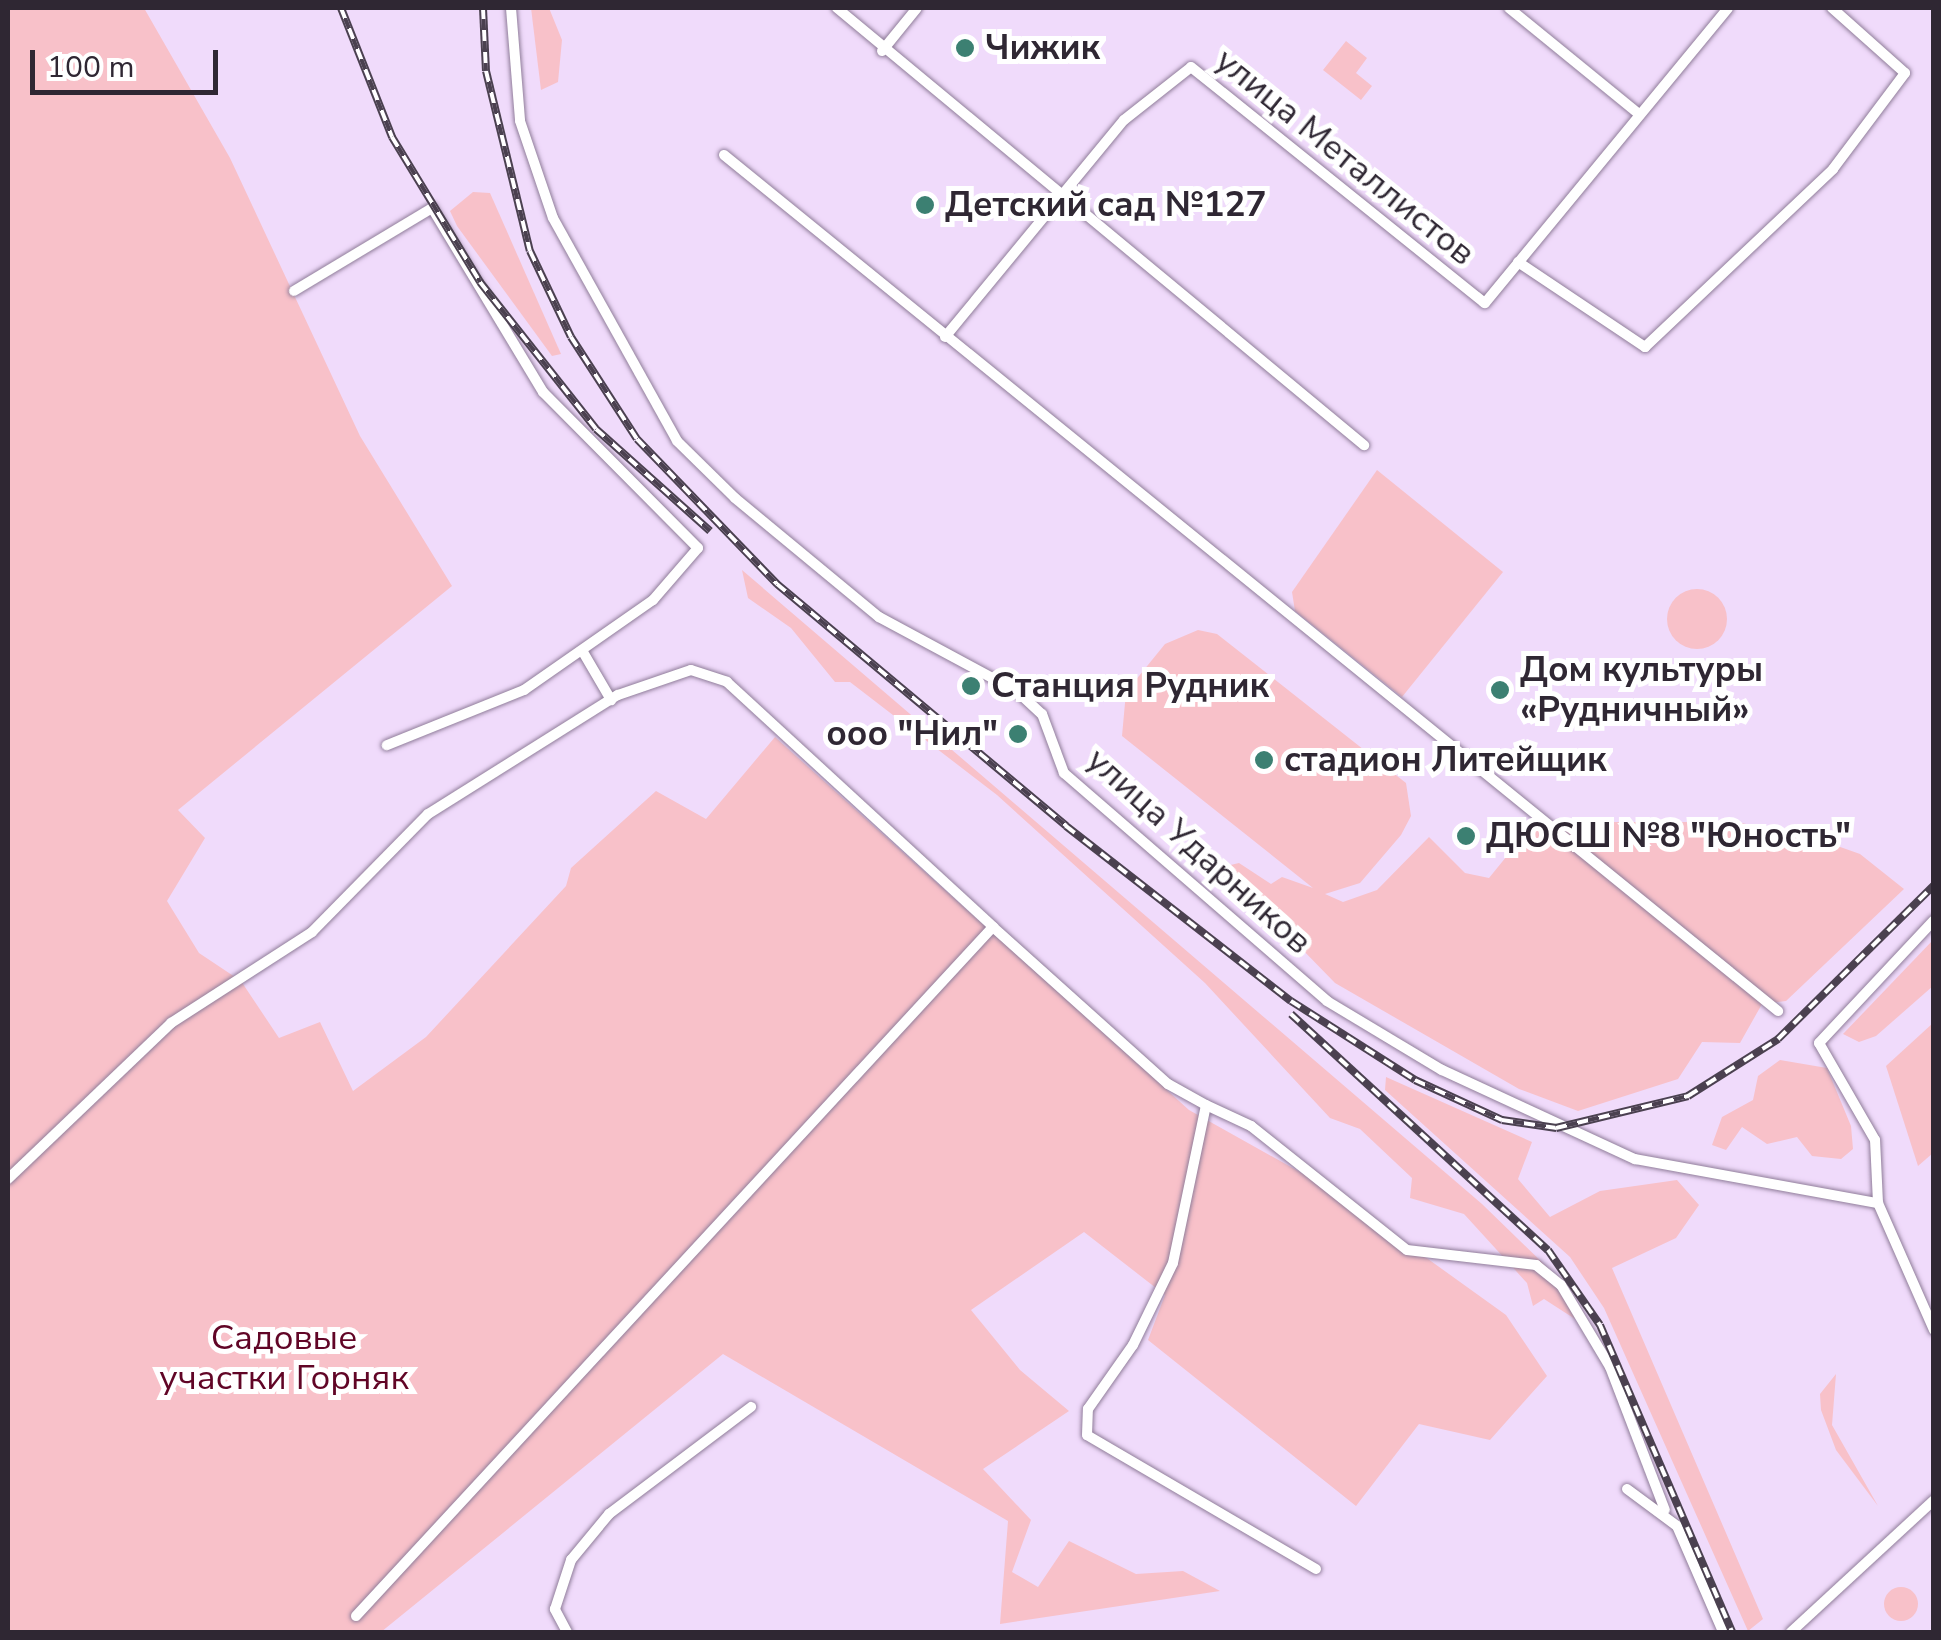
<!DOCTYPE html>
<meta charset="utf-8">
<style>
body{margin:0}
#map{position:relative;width:1941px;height:1640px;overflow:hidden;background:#f0dbfb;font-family:"Nunito Sans",sans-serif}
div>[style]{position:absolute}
.green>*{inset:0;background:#f8c1c9}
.round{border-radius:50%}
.roads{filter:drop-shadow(0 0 2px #907d9a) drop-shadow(0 0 2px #907d9a)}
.street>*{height:10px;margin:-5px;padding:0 5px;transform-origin:5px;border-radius:5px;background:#fff}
.rail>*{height:8px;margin-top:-4px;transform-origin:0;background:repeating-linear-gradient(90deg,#fff 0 11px,#4b4150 0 22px);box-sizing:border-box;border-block:2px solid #4b4150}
.dots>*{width:28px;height:28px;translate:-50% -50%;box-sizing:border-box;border:5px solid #fff;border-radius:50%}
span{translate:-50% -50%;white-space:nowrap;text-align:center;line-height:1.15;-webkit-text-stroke:10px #fff;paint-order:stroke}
.poi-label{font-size:35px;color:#2f2733;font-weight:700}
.left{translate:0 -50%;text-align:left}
.right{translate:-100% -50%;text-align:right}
.street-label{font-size:35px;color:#2f2733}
.park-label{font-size:35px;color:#610526}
.frame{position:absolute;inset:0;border:10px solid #2f2733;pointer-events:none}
.scale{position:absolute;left:30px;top:50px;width:188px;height:45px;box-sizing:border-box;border:5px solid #2f2733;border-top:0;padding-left:12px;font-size:30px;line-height:35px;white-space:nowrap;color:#2f2733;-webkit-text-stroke:8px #fff;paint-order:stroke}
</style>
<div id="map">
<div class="green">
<div style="clip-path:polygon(8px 8px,144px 8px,230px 158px,360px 436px,452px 586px,178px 810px,205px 838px,167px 901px,199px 953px,241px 981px,279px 1038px,320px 1022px,353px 1091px,426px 1037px,566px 886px,571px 868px,656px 791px,706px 819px,775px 737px,1189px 1110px,1332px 1190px,1506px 1315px,1547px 1376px,1490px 1440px,1419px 1424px,1356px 1506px,1148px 1340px,1165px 1295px,1084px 1232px,971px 1310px,1020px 1370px,1069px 1411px,983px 1469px,1031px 1520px,1012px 1572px,1038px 1587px,1069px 1541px,1136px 1574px,1183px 1571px,1220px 1591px,1000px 1624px,1008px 1521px,723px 1354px,381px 1632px,8px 1632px)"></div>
<div style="clip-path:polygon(531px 8px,549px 8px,562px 40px,558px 82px,541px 90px)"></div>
<div style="clip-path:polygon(1346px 41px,1367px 58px,1356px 73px,1372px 86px,1361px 100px,1323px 70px)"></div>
<div style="clip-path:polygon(473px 192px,490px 193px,561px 354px,552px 356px,457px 226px,450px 211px)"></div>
<div style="clip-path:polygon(1377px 470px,1503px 572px,1402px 697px,1295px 611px,1292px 592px)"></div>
<div style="clip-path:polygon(742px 570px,1482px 1204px,1549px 1269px,1575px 1319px,1544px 1299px,1533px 1306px,1527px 1283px,1464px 1214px,1410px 1198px,1412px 1178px,1360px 1129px,1330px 1118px,1205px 983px,997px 795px,850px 682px,835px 682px,791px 628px,748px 598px)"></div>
<div class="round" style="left:1667px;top:589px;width:60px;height:60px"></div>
<div style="clip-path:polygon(1198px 630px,1217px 634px,1406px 783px,1411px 816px,1401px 835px,1360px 883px,1325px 894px,1343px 902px,1377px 890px,1429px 837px,1465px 873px,1489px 878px,1533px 824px,1567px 822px,1736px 822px,1812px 837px,1860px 854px,1904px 889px,1786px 1001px,1762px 1004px,1740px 1043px,1702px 1042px,1678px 1079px,1578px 1111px,1519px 1089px,1335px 983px,1222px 867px,1239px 863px,1271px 884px,1282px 877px,1313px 888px,1122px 736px,1126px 692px,1165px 644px)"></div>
<div style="clip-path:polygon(1933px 940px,1933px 986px,1876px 1036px,1859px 1042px,1843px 1034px)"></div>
<div style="clip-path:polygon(1933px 1023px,1933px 1153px,1918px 1166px,1886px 1066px)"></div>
<div style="clip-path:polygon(1780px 1060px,1827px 1068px,1851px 1126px,1853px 1149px,1841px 1159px,1812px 1156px,1797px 1137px,1767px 1144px,1742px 1127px,1726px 1150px,1712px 1145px,1722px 1117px,1753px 1100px,1758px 1076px)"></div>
<div style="clip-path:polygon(1386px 1077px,1532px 1142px,1518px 1179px,1550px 1217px,1600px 1191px,1677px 1180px,1699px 1205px,1676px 1238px,1612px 1268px,1763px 1619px,1748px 1631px,1604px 1308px,1570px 1257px,1385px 1090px)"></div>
<div style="clip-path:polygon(1836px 1374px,1832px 1425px,1878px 1506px,1836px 1450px,1821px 1410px,1820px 1394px)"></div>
<div class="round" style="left:1884px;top:1587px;width:34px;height:34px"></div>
</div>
<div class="roads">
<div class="street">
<div style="left:511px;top:8px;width:113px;rotate:85.4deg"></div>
<div style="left:520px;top:121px;width:102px;rotate:71.2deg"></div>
<div style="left:553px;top:218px;width:255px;rotate:60.9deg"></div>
<div style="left:677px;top:441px;width:81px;rotate:44.5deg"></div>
<div style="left:735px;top:498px;width:187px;rotate:39.6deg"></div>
<div style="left:879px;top:617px;width:158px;rotate:28.3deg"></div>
<div style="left:1018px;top:692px;width:33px;rotate:43deg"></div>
<div style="left:1042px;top:714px;width:63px;rotate:69.6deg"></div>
<div style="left:1064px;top:773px;width:348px;rotate:40.9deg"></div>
<div style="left:1327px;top:1001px;width:134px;rotate:31deg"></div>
<div style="left:1442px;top:1070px;width:213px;rotate:24.8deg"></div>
<div style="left:1635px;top:1159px;width:247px;rotate:10.3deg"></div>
<div style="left:1878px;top:1203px;width:139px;rotate:66.2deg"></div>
<div style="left:837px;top:8px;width:685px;rotate:39.67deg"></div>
<div style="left:1509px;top:8px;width:168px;rotate:39.2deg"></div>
<div style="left:882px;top:51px;width:55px;rotate:-50.9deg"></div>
<div style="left:724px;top:155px;width:1358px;rotate:39.08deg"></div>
<div style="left:1518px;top:262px;width:153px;rotate:33.8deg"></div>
<div style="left:1645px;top:347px;width:259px;rotate:-43.4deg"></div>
<div style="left:1833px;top:169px;width:120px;rotate:-53.1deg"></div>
<div style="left:1905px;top:73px;width:98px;rotate:-138.3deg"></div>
<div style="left:294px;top:291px;width:161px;rotate:-31deg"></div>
<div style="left:432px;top:208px;width:215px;rotate:58.9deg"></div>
<div style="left:543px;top:392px;width:220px;rotate:45.2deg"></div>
<div style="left:698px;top:548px;width:69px;rotate:130.9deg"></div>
<div style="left:653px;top:600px;width:157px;rotate:145.1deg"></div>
<div style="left:524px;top:690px;width:148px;rotate:158.1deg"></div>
<div style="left:945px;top:337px;width:281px;rotate:-50.5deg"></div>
<div style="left:1124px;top:120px;width:85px;rotate:-38.3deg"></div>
<div style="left:1191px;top:67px;width:377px;rotate:38.8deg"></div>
<div style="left:1485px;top:303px;width:382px;rotate:-50.5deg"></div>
<div style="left:583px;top:652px;width:56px;rotate:59.7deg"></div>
<div style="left:8px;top:1179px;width:226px;rotate:-43.7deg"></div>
<div style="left:171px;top:1023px;width:168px;rotate:-32.8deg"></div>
<div style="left:312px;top:932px;width:165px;rotate:-45.5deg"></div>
<div style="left:428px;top:814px;width:224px;rotate:-32.1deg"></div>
<div style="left:618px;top:695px;width:77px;rotate:-18.9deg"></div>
<div style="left:691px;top:670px;width:38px;rotate:18deg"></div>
<div style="left:727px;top:682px;width:362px;rotate:42.6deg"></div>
<div style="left:1878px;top:1203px;width:63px;rotate:-92.7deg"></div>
<div style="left:1875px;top:1140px;width:112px;rotate:-120deg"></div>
<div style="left:1819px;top:1043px;width:168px;rotate:-46.9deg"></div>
<div style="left:1627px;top:1489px;width:62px;rotate:36.5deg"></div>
<div style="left:1677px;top:1526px;width:116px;rotate:66.5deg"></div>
<div style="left:1316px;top:1569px;width:265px;rotate:-149.7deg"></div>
<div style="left:1087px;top:1435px;width:26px;rotate:-88deg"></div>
<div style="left:1088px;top:1409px;width:78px;rotate:-54.9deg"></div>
<div style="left:1133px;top:1345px;width:91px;rotate:-64deg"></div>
<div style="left:1173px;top:1263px;width:161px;rotate:-78.2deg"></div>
<div style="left:1206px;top:1105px;width:50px;rotate:25deg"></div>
<div style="left:1251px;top:1126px;width:199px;rotate:38.5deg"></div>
<div style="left:1407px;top:1250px;width:130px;rotate:6.6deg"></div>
<div style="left:1536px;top:1265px;width:32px;rotate:39deg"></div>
<div style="left:1561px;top:1285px;width:96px;rotate:59.1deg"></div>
<div style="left:1610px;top:1367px;width:153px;rotate:69deg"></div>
<div style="left:356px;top:1616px;width:938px;rotate:-47.25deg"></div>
<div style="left:993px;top:927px;width:235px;rotate:41.9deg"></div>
<div style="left:1168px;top:1084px;width:43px;rotate:28.9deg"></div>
<div style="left:567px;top:1632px;width:26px;rotate:-118deg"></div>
<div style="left:555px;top:1609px;width:52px;rotate:-71.9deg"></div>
<div style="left:571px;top:1560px;width:60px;rotate:-50.4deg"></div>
<div style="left:609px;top:1514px;width:178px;rotate:-37deg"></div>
<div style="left:1791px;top:1632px;width:195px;rotate:-42.7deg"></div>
</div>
</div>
<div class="rail">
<div style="left:341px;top:8px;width:139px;rotate:68.4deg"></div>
<div style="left:392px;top:137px;width:170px;rotate:58.7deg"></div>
<div style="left:480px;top:282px;width:187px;rotate:51.7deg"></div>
<div style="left:596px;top:429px;width:153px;rotate:41.8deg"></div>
<div style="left:483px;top:8px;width:63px;rotate:87.3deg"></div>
<div style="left:486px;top:71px;width:185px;rotate:76.3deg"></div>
<div style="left:530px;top:251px;width:95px;rotate:64.5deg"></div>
<div style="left:571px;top:337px;width:121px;rotate:57.1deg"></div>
<div style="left:637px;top:439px;width:202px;rotate:46deg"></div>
<div style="left:777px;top:584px;width:377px;rotate:39.9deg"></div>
<div style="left:1066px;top:826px;width:285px;rotate:37.9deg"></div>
<div style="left:1291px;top:1001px;width:147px;rotate:32.5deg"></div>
<div style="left:1415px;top:1080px;width:96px;rotate:24.7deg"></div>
<div style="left:1502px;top:1120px;width:55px;rotate:8.4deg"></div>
<div style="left:1556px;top:1128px;width:136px;rotate:-13.6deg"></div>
<div style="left:1688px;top:1096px;width:107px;rotate:-32.3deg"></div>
<div style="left:1778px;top:1039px;width:219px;rotate:-44.6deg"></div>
<div style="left:1291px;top:1014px;width:349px;rotate:42.6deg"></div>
<div style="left:1548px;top:1250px;width:91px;rotate:55.3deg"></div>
<div style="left:1600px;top:1325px;width:334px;rotate:66.7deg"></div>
</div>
<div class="dots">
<div style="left:965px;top:48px;background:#3c8072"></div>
<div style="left:925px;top:205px;background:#3c8072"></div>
<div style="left:971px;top:686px;background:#3c8072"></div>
<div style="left:1500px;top:690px;background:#3c8072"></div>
<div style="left:1018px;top:734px;background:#3c8072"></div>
<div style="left:1264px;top:760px;background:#3c8072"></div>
<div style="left:1466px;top:836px;background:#3c8072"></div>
</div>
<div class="poi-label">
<span class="left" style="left:985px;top:48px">Чижик</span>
<span class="left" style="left:945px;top:205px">Детский сад №127</span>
<span class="left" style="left:1520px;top:690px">Дом культуры<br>«Рудничный»</span>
<span class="left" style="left:991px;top:686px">Станция Рудник</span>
<span class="right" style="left:998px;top:734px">ооо "Нил"</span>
<span class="left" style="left:1284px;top:760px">стадион Литейщик</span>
<span class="left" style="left:1486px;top:836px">ДЮСШ №8 "Юность"</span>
</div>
<div class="street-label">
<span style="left:1345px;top:157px;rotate:39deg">улица Металлистов</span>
<span style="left:1199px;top:851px;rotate:42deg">улица Ударников</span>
</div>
<div class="park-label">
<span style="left:284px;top:1358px">Садовые<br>участки Горняк</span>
</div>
<div class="frame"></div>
<div class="scale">100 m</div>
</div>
